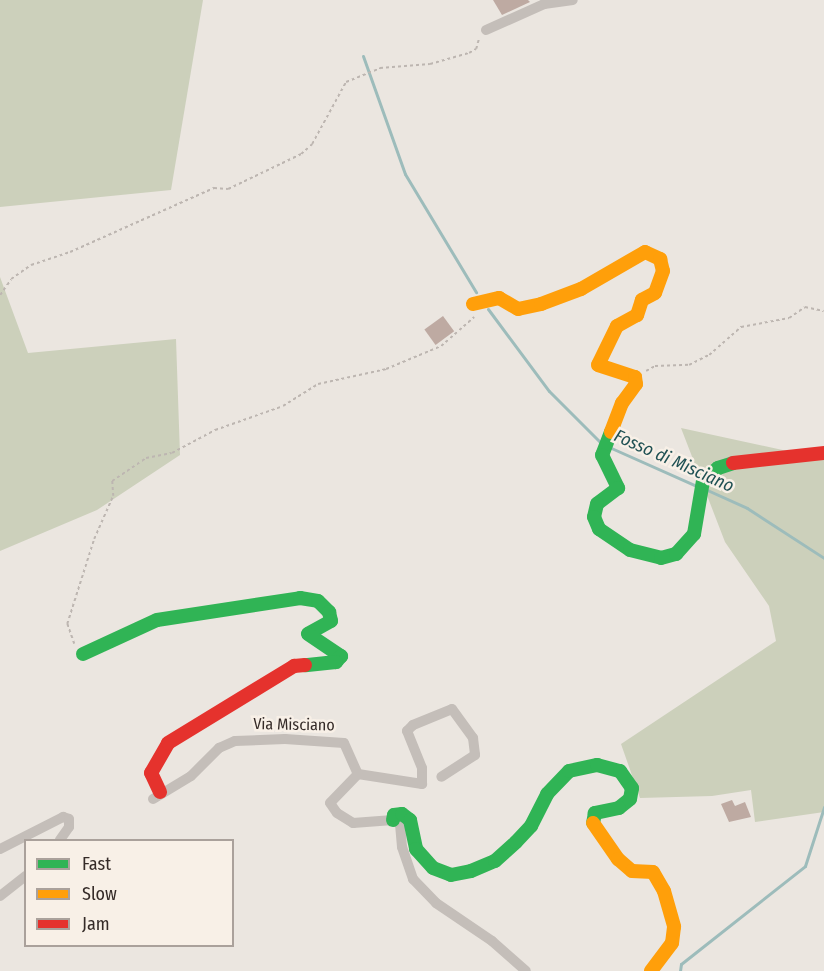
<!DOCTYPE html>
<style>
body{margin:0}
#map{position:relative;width:824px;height:971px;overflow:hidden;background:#ebe6e0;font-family:"Fira Sans Condensed",sans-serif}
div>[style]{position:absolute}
.green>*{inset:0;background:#ccd0bb}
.stream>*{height:3px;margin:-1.5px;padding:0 1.5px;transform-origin:1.5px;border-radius:1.5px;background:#9dbcbb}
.building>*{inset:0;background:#beaaa2;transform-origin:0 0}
.path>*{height:1.5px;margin-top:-0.75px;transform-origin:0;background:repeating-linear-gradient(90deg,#bdb6b1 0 3px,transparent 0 6px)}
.street>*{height:10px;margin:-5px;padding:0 5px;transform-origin:5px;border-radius:5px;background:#c4beb9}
.fast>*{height:14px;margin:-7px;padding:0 7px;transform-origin:7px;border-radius:7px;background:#30b455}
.slow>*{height:14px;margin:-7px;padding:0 7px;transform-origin:7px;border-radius:7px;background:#ff9f0a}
.jam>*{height:14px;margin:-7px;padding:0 7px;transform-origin:7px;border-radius:7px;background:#e5322d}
span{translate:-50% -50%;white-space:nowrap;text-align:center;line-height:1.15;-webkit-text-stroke:5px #f8f0e7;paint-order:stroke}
.street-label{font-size:16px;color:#352b28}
.water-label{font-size:18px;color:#205154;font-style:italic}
.legend{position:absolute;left:24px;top:839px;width:210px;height:108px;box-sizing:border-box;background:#f8f0e7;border:2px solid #aaa19b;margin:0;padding:8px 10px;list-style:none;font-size:18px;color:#352b28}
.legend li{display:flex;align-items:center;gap:12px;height:30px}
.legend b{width:30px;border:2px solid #aaa19b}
</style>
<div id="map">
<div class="green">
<div style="clip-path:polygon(0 0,203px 0,171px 190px,0 207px)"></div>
<div style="clip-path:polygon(0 277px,28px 353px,176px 339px,180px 455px,97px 510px,0 551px)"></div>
<div style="clip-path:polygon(681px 428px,824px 459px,824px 812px,755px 822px,751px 790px,712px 796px,640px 798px,621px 744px,776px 641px,769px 606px,725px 542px)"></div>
</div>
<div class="stream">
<div style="left:363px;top:56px;width:125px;rotate:70.4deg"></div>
<div style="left:405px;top:174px;width:138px;rotate:59deg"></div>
<div style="left:488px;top:309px;width:102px;rotate:53.4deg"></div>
<div style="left:549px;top:391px;width:76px;rotate:45deg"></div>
<div style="left:609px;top:447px;width:98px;rotate:24deg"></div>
<div style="left:705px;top:489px;width:46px;rotate:24.3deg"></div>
<div style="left:747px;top:508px;width:92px;rotate:33deg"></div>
<div style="left:680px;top:971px;width:7px;rotate:-82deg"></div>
<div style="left:681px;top:964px;width:158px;rotate:-38.3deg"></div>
<div style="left:805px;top:866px;width:62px;rotate:-72.1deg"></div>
</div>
<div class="building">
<div style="clip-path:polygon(493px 0,528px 0,530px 2px,502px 15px)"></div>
<div style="left:443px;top:316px;width:19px;height:23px;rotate:54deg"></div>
<div style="clip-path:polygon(732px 800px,735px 806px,745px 802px,751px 817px,729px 822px,721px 804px)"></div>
</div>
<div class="path">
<div style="left:0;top:295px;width:19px;rotate:-55deg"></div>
<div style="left:11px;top:279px;width:24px;rotate:-35deg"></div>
<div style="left:31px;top:265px;width:41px;rotate:-18.4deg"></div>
<div style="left:70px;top:252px;width:158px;rotate:-24deg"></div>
<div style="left:214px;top:188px;width:14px;rotate:4deg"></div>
<div style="left:228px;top:189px;width:81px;rotate:-25.6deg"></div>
<div style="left:301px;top:154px;width:15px;rotate:-42deg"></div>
<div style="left:312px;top:144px;width:71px;rotate:-61.3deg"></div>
<div style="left:346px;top:82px;width:37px;rotate:-22deg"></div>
<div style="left:380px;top:68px;width:50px;rotate:-4.6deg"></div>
<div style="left:430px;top:64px;width:41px;rotate:-15.8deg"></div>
<div style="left:469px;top:53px;width:8px;rotate:-30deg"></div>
<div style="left:476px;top:49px;width:11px;rotate:-75deg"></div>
<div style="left:646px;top:371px;width:10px;rotate:-29deg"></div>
<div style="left:655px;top:366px;width:34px;rotate:-2deg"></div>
<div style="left:689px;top:365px;width:22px;rotate:-27deg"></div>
<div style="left:709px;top:355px;width:43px;rotate:-41.2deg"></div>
<div style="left:741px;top:327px;width:49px;rotate:-10.6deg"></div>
<div style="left:789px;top:318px;width:19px;rotate:-35deg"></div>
<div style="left:805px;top:307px;width:19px;rotate:12deg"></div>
<div style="left:74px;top:644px;width:21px;rotate:-109deg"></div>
<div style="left:67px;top:624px;width:89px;rotate:-72.4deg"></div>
<div style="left:94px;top:539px;width:47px;rotate:-66.2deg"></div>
<div style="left:113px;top:496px;width:15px;rotate:-94deg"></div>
<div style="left:112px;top:481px;width:41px;rotate:-34.1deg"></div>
<div style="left:146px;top:458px;width:26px;rotate:-11deg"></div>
<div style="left:172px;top:453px;width:49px;rotate:-28.1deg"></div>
<div style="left:215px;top:430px;width:72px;rotate:-19.4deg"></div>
<div style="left:283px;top:406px;width:41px;rotate:-32.2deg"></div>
<div style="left:318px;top:384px;width:70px;rotate:-12.4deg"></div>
<div style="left:386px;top:369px;width:60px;rotate:-22.7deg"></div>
<div style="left:441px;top:346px;width:44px;rotate:-41.3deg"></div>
</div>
<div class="street">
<div style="left:486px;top:30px;width:64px;rotate:-24.1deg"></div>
<div style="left:544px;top:4px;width:29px;rotate:-8deg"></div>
<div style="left:358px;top:774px;width:65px;rotate:8.9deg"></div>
<div style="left:422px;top:784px;width:16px;rotate:-90deg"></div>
<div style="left:422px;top:768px;width:40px;rotate:-112deg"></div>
<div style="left:407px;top:731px;width:8px;rotate:-45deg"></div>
<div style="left:413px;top:725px;width:42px;rotate:-22.3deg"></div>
<div style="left:452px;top:709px;width:36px;rotate:54deg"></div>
<div style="left:473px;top:738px;width:17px;rotate:83deg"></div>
<div style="left:475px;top:755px;width:40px;rotate:147.1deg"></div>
<div style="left:153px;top:799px;width:44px;rotate:-31.2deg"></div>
<div style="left:191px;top:776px;width:40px;rotate:-45deg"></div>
<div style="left:219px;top:748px;width:17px;rotate:-24deg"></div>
<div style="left:235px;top:741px;width:50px;rotate:-2.3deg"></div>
<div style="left:285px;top:739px;width:59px;rotate:3.9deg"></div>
<div style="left:344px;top:743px;width:34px;rotate:66deg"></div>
<div style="left:358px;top:774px;width:40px;rotate:134deg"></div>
<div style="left:330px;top:803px;width:12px;rotate:55deg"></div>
<div style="left:337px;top:813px;width:19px;rotate:32deg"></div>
<div style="left:353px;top:823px;width:40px;rotate:-4.3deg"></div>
<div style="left:393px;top:820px;width:8px;rotate:30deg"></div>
<div style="left:400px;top:824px;width:23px;rotate:85deg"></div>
<div style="left:402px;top:847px;width:34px;rotate:71deg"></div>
<div style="left:413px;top:879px;width:33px;rotate:46deg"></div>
<div style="left:436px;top:903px;width:68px;rotate:34.2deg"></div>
<div style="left:492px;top:941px;width:45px;rotate:41.4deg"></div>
<div style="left:0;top:849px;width:71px;rotate:-26.9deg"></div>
<div style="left:63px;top:817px;width:6px;rotate:18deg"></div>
<div style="left:69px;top:819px;width:8px;rotate:90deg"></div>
<div style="left:69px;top:827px;width:16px;rotate:125deg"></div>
<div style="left:0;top:896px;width:33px;rotate:-38deg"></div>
</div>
<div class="fast">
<div style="left:611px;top:432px;width:25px;rotate:111deg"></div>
<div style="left:602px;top:455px;width:37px;rotate:64deg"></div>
<div style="left:618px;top:488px;width:26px;rotate:143deg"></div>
<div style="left:597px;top:504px;width:13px;rotate:103deg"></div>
<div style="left:594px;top:517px;width:13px;rotate:67deg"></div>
<div style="left:599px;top:529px;width:37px;rotate:34deg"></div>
<div style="left:630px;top:550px;width:32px;rotate:14deg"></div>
<div style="left:661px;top:558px;width:16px;rotate:-15deg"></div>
<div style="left:676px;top:554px;width:27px;rotate:-48deg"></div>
<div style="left:694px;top:534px;width:54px;rotate:-80.4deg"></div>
<div style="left:703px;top:481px;width:20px;rotate:-41deg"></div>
<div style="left:718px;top:468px;width:16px;rotate:-18deg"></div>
<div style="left:83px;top:654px;width:81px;rotate:-24.7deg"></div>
<div style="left:157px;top:620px;width:145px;rotate:-8.7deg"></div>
<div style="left:300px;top:598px;width:18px;rotate:9deg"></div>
<div style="left:318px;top:601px;width:16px;rotate:45deg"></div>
<div style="left:329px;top:612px;width:9px;rotate:77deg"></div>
<div style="left:331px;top:621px;width:26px;rotate:151deg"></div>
<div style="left:308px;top:634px;width:40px;rotate:34deg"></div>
<div style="left:341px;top:656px;width:8px;rotate:130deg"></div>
<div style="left:336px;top:662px;width:31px;rotate:174deg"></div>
<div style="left:393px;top:820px;width:5px;rotate:-79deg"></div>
<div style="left:394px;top:815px;width:8px;rotate:-7deg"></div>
<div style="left:402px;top:814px;width:10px;rotate:37deg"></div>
<div style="left:410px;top:820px;width:30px;rotate:78deg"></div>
<div style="left:416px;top:849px;width:25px;rotate:48deg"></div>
<div style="left:433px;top:868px;width:19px;rotate:21deg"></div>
<div style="left:451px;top:875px;width:20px;rotate:-11deg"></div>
<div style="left:471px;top:871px;width:26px;rotate:-23deg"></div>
<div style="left:495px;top:861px;width:28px;rotate:-42deg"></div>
<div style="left:516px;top:842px;width:22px;rotate:-47deg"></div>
<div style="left:531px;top:826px;width:36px;rotate:-63deg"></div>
<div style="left:547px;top:794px;width:32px;rotate:-46deg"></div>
<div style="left:569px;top:771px;width:29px;rotate:-12deg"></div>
<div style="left:597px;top:765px;width:24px;rotate:15deg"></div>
<div style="left:620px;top:771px;width:21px;rotate:55deg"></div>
<div style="left:632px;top:788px;width:11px;rotate:100deg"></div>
<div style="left:630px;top:799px;width:14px;rotate:141deg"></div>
<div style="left:619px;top:808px;width:25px;rotate:168deg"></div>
<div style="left:595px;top:813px;width:10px;rotate:101deg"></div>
</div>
<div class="slow">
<div style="left:473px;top:304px;width:27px;rotate:-13deg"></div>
<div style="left:499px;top:298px;width:22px;rotate:30deg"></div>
<div style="left:518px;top:309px;width:24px;rotate:-12deg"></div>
<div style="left:541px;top:304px;width:43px;rotate:-20.6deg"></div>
<div style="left:581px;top:289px;width:74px;rotate:-30deg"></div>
<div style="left:645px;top:252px;width:17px;rotate:25deg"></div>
<div style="left:660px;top:259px;width:12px;rotate:76deg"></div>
<div style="left:663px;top:271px;width:23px;rotate:110deg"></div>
<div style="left:655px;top:293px;width:15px;rotate:152deg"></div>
<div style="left:642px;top:300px;width:16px;rotate:108deg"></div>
<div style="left:637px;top:315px;width:23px;rotate:151deg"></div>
<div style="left:617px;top:326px;width:43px;rotate:116deg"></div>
<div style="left:598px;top:365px;width:39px;rotate:18deg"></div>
<div style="left:635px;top:377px;width:7px;rotate:82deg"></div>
<div style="left:636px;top:384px;width:24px;rotate:126deg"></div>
<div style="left:622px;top:403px;width:31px;rotate:111deg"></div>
<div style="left:593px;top:823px;width:44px;rotate:55.2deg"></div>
<div style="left:618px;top:859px;width:18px;rotate:41deg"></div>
<div style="left:632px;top:871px;width:21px;rotate:3deg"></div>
<div style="left:653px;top:872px;width:22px;rotate:60deg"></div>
<div style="left:664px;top:891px;width:37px;rotate:74deg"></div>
<div style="left:674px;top:927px;width:16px;rotate:97deg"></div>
<div style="left:672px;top:943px;width:35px;rotate:127deg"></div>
</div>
<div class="jam">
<div style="left:733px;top:463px;width:92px;rotate:-6.3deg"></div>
<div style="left:160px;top:792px;width:21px;rotate:-115deg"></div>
<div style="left:151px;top:773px;width:34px;rotate:-60deg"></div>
<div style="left:168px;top:743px;width:148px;rotate:-31.4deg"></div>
<div style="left:294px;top:666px;width:11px;rotate:-5deg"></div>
</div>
<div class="street-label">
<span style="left:294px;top:725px;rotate:1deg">Via Misciano</span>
</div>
<div class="water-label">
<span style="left:674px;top:461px;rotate:24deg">Fosso di Misciano</span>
</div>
<ul class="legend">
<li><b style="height:8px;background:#30b455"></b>Fast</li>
<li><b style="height:8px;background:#ff9f0a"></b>Slow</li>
<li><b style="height:8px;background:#e5322d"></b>Jam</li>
</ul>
</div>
